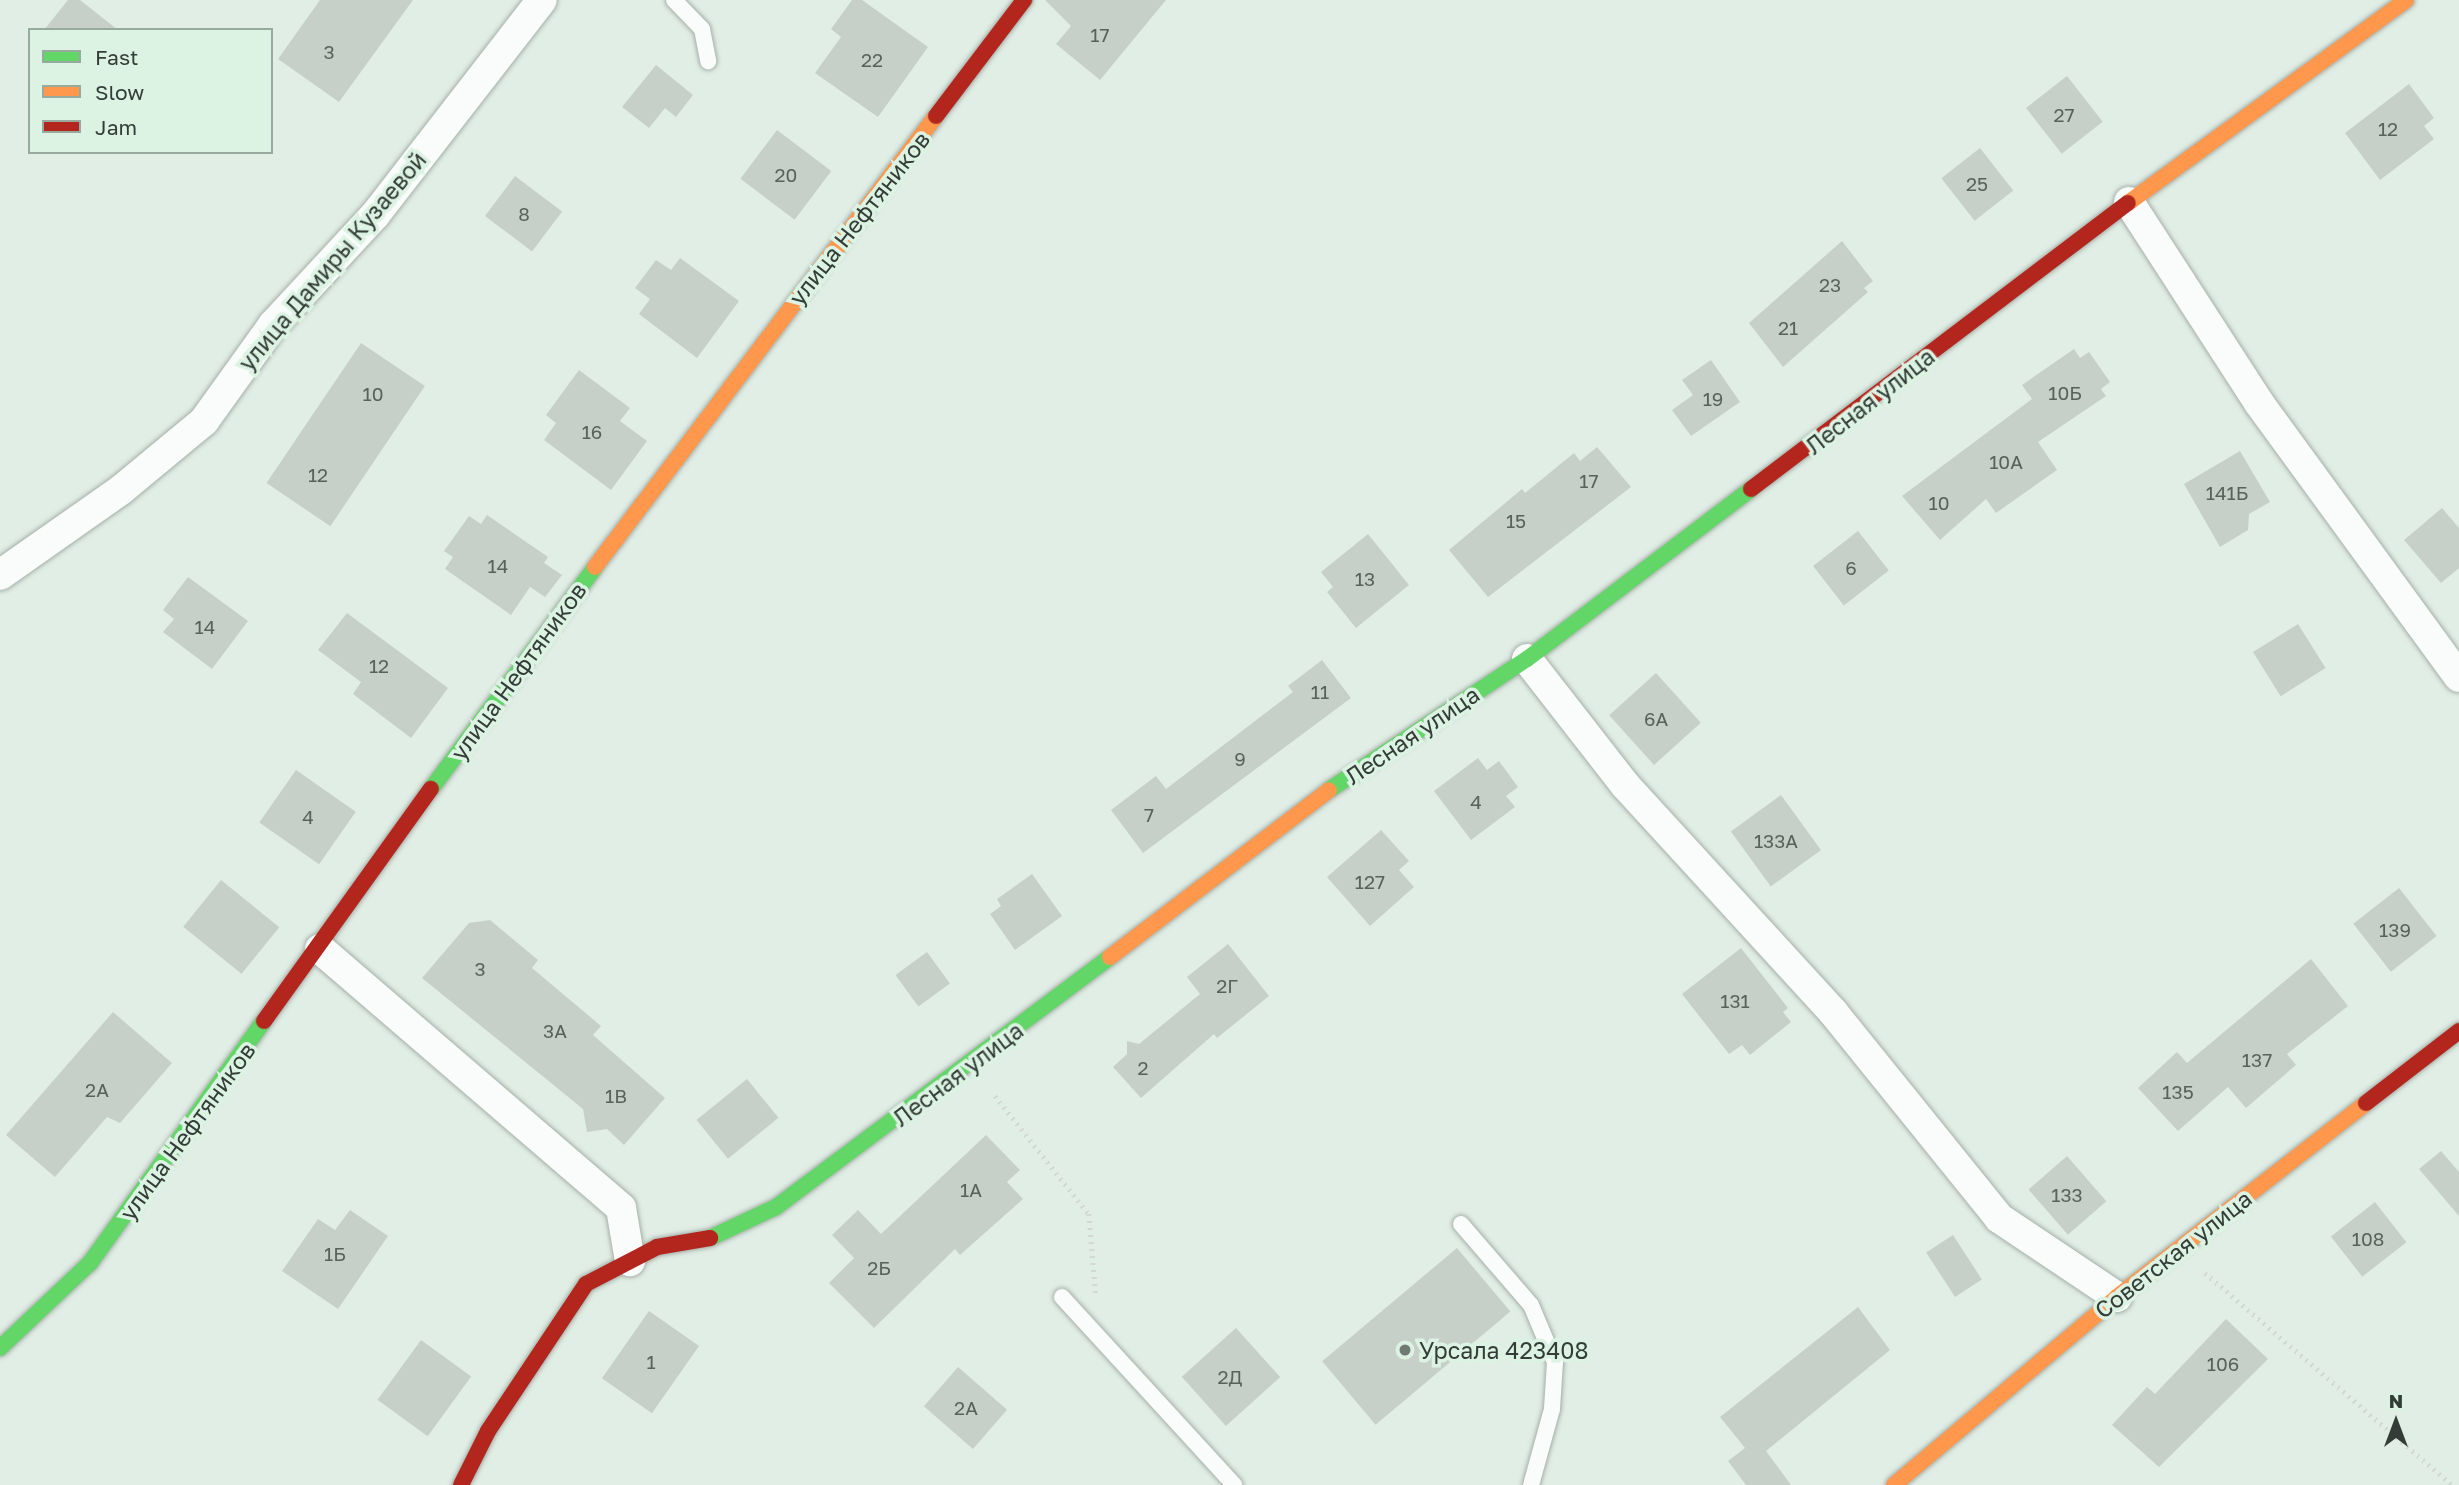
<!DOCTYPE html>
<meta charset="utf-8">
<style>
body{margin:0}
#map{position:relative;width:2459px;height:1485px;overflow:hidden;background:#e1eee5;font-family:"Golos Text",sans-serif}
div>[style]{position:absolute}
.building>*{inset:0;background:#c6d0c9;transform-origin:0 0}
.path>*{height:4.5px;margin-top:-2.25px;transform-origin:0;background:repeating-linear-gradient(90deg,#d3d7d5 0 2px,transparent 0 7px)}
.roads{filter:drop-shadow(0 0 2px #a5afa8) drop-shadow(0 0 2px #a5afa8)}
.lane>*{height:16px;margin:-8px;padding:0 8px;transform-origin:8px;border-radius:8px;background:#fafcfb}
.street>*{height:30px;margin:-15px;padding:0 15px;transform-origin:15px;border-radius:15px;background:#fafcfb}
.fast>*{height:16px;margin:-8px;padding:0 8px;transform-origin:8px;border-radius:8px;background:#63d668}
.slow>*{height:16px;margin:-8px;padding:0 8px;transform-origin:8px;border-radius:8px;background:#ff974d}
.jam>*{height:16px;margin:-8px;padding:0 8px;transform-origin:8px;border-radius:8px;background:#b3261e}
.dots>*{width:19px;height:19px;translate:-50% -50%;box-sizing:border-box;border:4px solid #dcf3e3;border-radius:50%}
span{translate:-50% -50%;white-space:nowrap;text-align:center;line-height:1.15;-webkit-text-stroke:7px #dcf3e3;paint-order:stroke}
.number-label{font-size:19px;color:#58615b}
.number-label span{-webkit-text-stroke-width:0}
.street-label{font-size:23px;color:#333c36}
.poi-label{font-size:23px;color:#333c36}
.left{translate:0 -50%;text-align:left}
.legend{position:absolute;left:28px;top:28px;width:245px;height:126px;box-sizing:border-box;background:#dcf3e3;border:2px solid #98aa9e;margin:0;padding:9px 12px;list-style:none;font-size:21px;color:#333c36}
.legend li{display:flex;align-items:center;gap:14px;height:35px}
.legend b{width:35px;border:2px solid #98aa9e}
.north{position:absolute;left:2361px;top:1387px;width:70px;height:70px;-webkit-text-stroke:5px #dcf3e3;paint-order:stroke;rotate:0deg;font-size:19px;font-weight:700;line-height:28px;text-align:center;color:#333c36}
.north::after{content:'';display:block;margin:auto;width:24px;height:32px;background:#333c36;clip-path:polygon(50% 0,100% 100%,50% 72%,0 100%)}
</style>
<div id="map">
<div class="building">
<div style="clip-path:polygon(68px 0,80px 0,118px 30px,44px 30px)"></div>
<div style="clip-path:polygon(320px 0,413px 0,339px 102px,278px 59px)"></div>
<div style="clip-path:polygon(852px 0,862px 0,928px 47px,878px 117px,815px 73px,841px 37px,831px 29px)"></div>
<div style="clip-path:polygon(1045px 0,1166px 0,1100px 80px,1056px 44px,1071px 26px)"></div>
<div style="clip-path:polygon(656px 65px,693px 95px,676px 117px,665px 108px,649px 128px,622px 107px)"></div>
<div style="left:2067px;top:76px;width:58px;height:52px;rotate:52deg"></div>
<div style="clip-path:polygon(2409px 84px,2434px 118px,2424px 126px,2434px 139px,2380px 180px,2345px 133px)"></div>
<div style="left:777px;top:130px;width:68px;height:61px;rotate:37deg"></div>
<div style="left:1980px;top:148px;width:54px;height:49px;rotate:52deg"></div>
<div style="left:515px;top:176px;width:59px;height:50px;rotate:37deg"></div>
<div style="clip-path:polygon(1842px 241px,1873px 281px,1864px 288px,1868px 292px,1783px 367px,1749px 323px)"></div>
<div style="clip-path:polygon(680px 258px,739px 301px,697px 358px,639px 314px,650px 299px,635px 288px,656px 260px,671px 270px)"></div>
<div style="left:361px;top:343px;width:77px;height:169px;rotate:34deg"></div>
<div style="clip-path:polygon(2074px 349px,2080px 358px,2089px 352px,2110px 382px,2101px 389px,2106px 396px,2038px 442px,2057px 470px,1996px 513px,1986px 499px,1940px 540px,1902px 496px,2032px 399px,2022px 385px)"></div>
<div style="clip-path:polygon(1711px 360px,1740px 402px,1691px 436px,1672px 410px,1693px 395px,1682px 380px)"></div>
<div style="clip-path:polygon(579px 370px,630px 408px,620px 421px,647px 441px,611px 490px,544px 440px,556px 423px,546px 415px)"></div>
<div style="clip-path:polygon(1597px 447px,1631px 487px,1488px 597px,1449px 550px,1522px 489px,1525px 493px,1574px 453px,1580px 461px)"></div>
<div style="clip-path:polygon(2240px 451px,2270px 502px,2249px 514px,2248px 530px,2220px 547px,2184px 484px)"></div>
<div style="clip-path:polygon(2442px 508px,2459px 528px,2459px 568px,2441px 583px,2404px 540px)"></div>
<div style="clip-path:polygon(487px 515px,548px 557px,544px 563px,562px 575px,545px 597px,530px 587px,511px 615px,445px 569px,453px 557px,444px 551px,469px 516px,481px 524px)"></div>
<div style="left:1858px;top:531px;width:50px;height:57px;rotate:52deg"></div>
<div style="clip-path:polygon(1368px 534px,1409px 585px,1356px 628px,1327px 592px,1333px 587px,1321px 572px)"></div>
<div style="clip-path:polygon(188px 577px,248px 621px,212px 669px,163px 632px,174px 619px,163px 610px)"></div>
<div style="clip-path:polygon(347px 613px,448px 688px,411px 738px,353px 694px,361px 682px,318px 650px)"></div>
<div style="left:2298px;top:624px;width:52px;height:53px;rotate:58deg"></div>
<div style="clip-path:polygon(1322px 660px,1351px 698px,1143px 853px,1111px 810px,1156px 776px,1166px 789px,1293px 692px,1288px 686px)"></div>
<div style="left:1656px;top:673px;width:67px;height:63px;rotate:48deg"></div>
<div style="clip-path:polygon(1478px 758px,1487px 770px,1499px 761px,1518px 787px,1506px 796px,1515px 807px,1471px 840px,1434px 791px)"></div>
<div style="left:296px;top:770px;width:73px;height:64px;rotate:35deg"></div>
<div style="left:1781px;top:795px;width:68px;height:62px;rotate:54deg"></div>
<div style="clip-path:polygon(1381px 830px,1409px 861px,1399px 870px,1414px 887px,1370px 926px,1327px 877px)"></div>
<div style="clip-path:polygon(1032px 874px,1062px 916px,1015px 950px,990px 914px,1001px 906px,997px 899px)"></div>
<div style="left:221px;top:880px;width:75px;height:60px;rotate:39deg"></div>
<div style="left:2399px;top:888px;width:61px;height:58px;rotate:52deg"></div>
<div style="clip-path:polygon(490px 920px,538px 960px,532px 968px,601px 1026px,593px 1035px,665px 1098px,624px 1145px,607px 1129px,587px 1132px,583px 1109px,422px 978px,469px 923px)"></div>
<div style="clip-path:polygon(1228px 944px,1269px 996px,1217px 1038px,1214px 1034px,1141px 1098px,1113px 1067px,1127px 1054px,1127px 1041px,1139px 1044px,1200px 994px,1187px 977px)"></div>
<div style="clip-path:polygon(1741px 948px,1788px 1008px,1783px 1012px,1791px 1022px,1750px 1055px,1742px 1045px,1729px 1054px,1682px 994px)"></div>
<div style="left:927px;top:952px;width:39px;height:39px;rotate:54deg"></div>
<div style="clip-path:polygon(2311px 959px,2348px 1006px,2287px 1054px,2296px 1065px,2246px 1108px,2228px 1087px,2178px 1131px,2138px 1088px,2177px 1052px,2187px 1063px)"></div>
<div style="clip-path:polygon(113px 1012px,172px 1063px,120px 1123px,107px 1117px,55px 1177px,6px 1135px)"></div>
<div style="left:747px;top:1079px;width:50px;height:65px;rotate:51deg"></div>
<div style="clip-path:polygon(986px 1135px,1020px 1170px,1007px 1182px,1023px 1199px,960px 1255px,955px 1249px,874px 1328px,829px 1283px,854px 1258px,832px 1235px,858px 1210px,881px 1234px)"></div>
<div style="clip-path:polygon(2441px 1151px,2459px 1172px,2459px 1216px,2419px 1169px)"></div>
<div style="left:2067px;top:1156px;width:60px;height:51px;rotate:49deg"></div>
<div style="left:2375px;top:1202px;width:51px;height:56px;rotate:52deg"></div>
<div style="clip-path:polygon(350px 1210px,388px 1236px,338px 1309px,282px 1271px,318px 1219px,335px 1230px)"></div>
<div style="left:1953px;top:1235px;width:53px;height:32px;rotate:57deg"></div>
<div style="left:1457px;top:1248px;width:83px;height:176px;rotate:50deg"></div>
<div style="clip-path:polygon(1858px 1307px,1890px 1350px,1766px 1451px,1791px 1485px,1746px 1485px,1728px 1461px,1745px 1448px,1720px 1417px)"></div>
<div style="left:649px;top:1311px;width:61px;height:82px;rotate:35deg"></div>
<div style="clip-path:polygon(2226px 1319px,2268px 1359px,2159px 1467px,2112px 1425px,2147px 1387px,2155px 1394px)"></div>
<div style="left:1236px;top:1328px;width:66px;height:73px;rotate:48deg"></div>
<div style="left:421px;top:1340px;width:62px;height:74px;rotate:36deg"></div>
<div style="left:958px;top:1367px;width:65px;height:52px;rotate:41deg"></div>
</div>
<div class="path">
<div style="left:995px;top:1096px;width:151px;rotate:51.5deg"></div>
<div style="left:1089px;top:1214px;width:81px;rotate:85.1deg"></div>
<div style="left:2205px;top:1273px;width:326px;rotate:40.6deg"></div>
</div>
<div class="roads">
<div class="lane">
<div style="left:674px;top:0;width:40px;rotate:46deg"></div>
<div style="left:702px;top:29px;width:33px;rotate:79deg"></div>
<div style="left:1461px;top:1224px;width:107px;rotate:49.2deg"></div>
<div style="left:1531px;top:1305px;width:62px;rotate:67.2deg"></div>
<div style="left:1555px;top:1362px;width:47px;rotate:93.7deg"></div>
<div style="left:1552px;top:1409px;width:79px;rotate:105.4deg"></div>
<div style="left:1062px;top:1297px;width:255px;rotate:47.5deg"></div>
</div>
<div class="street">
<div style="left:2129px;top:202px;width:239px;rotate:57.1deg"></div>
<div style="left:2259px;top:403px;width:339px;rotate:53.9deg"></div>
<div style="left:0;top:575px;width:148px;rotate:-35.1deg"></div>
<div style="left:121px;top:490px;width:108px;rotate:-39.7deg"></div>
<div style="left:204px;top:421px;width:118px;rotate:-54.3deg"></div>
<div style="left:273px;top:325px;width:150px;rotate:-47.2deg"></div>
<div style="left:375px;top:215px;width:272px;rotate:-52.2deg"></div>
<div style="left:1527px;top:659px;width:160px;rotate:52.1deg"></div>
<div style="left:1625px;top:785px;width:308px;rotate:47.5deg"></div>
<div style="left:1833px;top:1012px;width:265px;rotate:51.1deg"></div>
<div style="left:1999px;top:1218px;width:142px;rotate:33.8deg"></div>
<div style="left:320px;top:949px;width:397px;rotate:40.7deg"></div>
<div style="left:621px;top:1208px;width:54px;rotate:80.4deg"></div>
</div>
<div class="fast">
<div style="left:431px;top:789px;width:276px;rotate:-53.5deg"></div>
<div style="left:1329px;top:790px;width:237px;rotate:-33.5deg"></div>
<div style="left:1527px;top:659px;width:281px;rotate:-37.2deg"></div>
<div style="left:710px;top:1238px;width:73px;rotate:-25.2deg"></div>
<div style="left:776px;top:1207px;width:417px;rotate:-36.8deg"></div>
<div style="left:0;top:1348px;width:124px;rotate:-43.4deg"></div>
<div style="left:90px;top:1263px;width:298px;rotate:-54.3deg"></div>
</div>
<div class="slow">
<div style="left:2128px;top:203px;width:344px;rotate:-36.1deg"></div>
<div style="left:595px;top:567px;width:565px;rotate:-52.91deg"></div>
<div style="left:1110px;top:957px;width:275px;rotate:-37.3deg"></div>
<div style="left:1894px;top:1485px;width:292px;rotate:-40.1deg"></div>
<div style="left:2117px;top:1297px;width:316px;rotate:-37.9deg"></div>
</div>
<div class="jam">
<div style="left:936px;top:116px;width:146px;rotate:-52.8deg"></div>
<div style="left:1751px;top:489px;width:473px;rotate:-37.2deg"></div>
<div style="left:264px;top:1021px;width:286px;rotate:-54.3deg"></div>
<div style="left:2366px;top:1103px;width:118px;rotate:-37.7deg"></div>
<div style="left:461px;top:1485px;width:60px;rotate:-63.4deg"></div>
<div style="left:488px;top:1431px;width:177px;rotate:-56.3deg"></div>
<div style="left:586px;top:1284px;width:80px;rotate:-27.5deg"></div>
<div style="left:657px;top:1247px;width:54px;rotate:-9.6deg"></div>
</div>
</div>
<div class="dots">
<div style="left:1405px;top:1350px;background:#707a73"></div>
</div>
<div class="number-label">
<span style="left:1100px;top:35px">17</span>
<span style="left:329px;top:52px">3</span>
<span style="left:872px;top:60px">22</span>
<span style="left:2064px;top:115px">27</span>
<span style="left:2388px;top:129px">12</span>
<span style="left:786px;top:175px">20</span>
<span style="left:1977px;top:184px">25</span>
<span style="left:524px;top:214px">8</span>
<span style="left:1830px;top:285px">23</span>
<span style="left:1788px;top:328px">21</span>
<span style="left:2065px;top:393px">10Б</span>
<span style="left:373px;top:394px">10</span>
<span style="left:1713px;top:399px">19</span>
<span style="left:592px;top:432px">16</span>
<span style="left:2006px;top:462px">10А</span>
<span style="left:318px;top:475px">12</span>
<span style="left:1589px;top:481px">17</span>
<span style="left:2227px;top:493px">141Б</span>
<span style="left:1939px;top:503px">10</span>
<span style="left:1516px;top:521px">15</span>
<span style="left:498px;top:566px">14</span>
<span style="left:1851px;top:568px">6</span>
<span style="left:1365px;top:579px">13</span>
<span style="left:205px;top:627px">14</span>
<span style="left:379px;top:666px">12</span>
<span style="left:1320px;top:692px">11</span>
<span style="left:1656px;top:719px">6А</span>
<span style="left:1240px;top:759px">9</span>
<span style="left:1476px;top:802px">4</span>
<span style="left:1149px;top:815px">7</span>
<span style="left:308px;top:817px">4</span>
<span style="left:1776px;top:841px">133А</span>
<span style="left:1370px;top:882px">127</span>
<span style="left:2395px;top:930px">139</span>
<span style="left:480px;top:969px">3</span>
<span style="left:1227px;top:986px">2Г</span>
<span style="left:1735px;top:1001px">131</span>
<span style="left:555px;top:1031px">3А</span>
<span style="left:2257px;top:1060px">137</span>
<span style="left:1143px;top:1068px">2</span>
<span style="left:97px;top:1090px">2А</span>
<span style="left:2178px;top:1092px">135</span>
<span style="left:616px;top:1096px">1В</span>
<span style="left:971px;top:1190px">1А</span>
<span style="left:2067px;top:1195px">133</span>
<span style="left:2368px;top:1239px">108</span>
<span style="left:335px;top:1254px">1Б</span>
<span style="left:879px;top:1268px">2Б</span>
<span style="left:651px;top:1362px">1</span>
<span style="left:2223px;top:1364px">106</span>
<span style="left:1230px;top:1377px">2Д</span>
<span style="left:966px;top:1408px">2А</span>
</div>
<div class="street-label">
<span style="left:859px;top:218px;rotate:-52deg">улица Нефтяников</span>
<span style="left:332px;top:261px;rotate:-50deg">улица Дамиры Кузаевой</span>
<span style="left:1870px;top:401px;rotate:-38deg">Лесная улица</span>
<span style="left:518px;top:671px;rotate:-54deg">улица Нефтяников</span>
<span style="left:1412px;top:735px;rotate:-34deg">Лесная улица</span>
<span style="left:958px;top:1074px;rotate:-37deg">Лесная улица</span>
<span style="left:187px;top:1131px;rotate:-54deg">улица Нефтяников</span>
<span style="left:2173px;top:1254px;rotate:-38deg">Советская улица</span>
</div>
<div class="poi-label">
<span class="left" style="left:1419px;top:1350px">Урсала 423408</span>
</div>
<ul class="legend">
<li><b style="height:9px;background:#63d668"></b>Fast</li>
<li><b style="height:9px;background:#ff974d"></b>Slow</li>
<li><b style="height:9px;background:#b3261e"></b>Jam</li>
</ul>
<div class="north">N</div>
</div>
